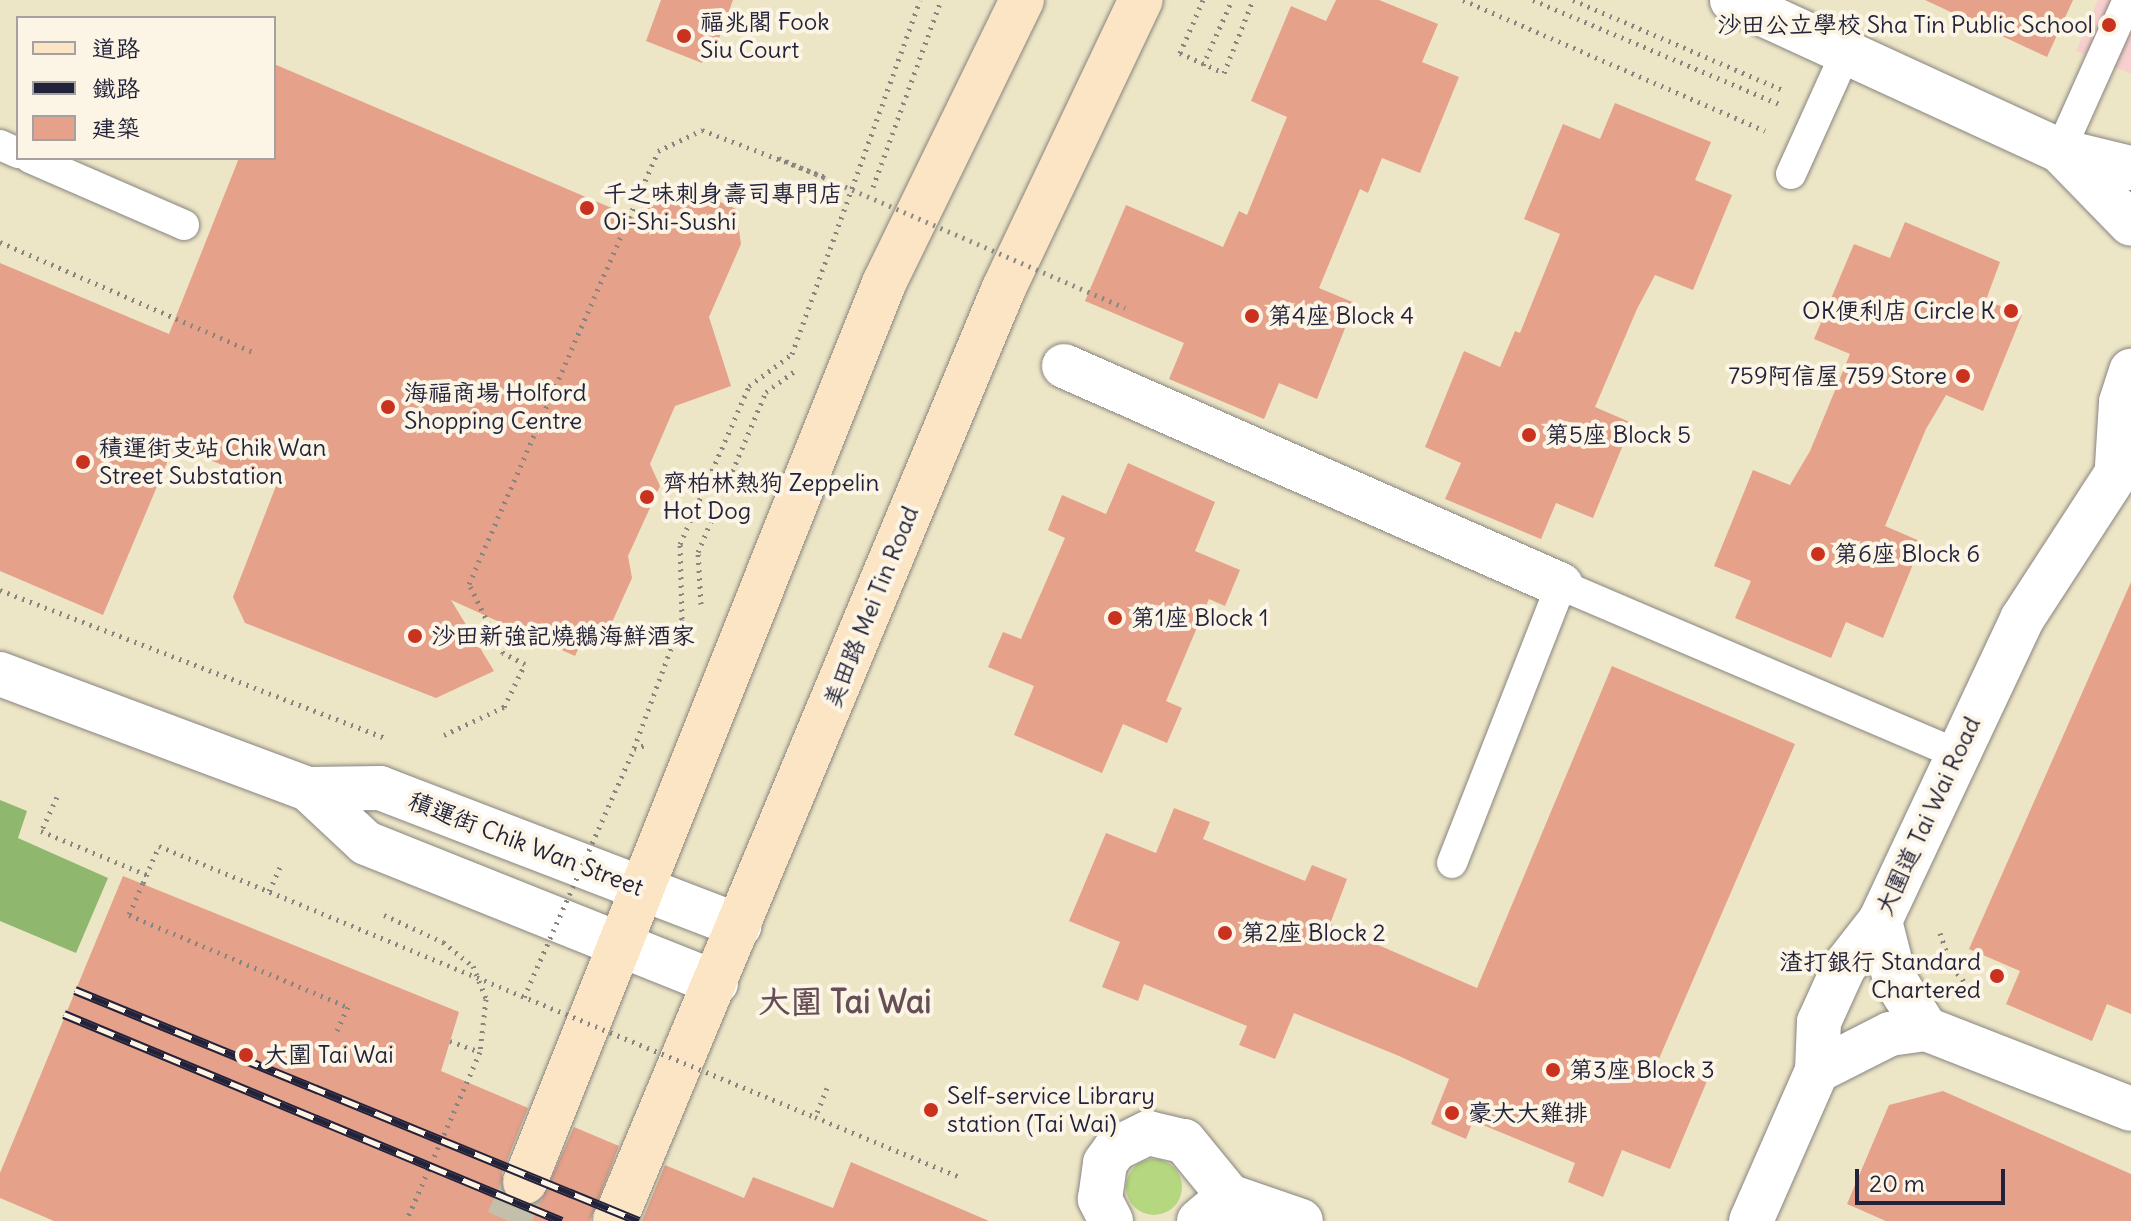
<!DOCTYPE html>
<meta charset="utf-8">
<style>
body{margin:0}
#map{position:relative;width:2131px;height:1221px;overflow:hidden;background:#ede6c6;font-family:Delius,"LXGW WenKai TC",sans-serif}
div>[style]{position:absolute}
.built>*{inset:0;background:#f7d0ce}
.green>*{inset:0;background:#b4d77f}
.round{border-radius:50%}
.forest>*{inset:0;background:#8fb86e}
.building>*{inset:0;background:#e5a189}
.secondary-tunnel>*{height:44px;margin-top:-22px;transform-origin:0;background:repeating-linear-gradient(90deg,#c4bfaa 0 44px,transparent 0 66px)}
.path>*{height:5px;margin-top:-2.5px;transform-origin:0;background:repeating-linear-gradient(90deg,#888480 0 2px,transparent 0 8px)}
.roads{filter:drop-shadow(0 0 2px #888480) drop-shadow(0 0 2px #888480)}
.service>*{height:30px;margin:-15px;padding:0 15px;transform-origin:15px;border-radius:15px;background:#fff}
.pedestrian>*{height:44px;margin:-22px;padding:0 22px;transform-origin:22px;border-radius:22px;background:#fff}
.minor>*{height:44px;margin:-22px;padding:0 22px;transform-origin:22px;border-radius:22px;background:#fff}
.tertiary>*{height:44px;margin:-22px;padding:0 22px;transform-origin:22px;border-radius:22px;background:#fff}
.secondary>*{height:44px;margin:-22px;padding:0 22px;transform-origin:22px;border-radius:22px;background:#fce5c4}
.rail>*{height:9px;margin-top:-4.5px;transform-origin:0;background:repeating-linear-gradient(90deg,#fcf5e5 0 18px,#22223b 0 36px);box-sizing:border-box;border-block:2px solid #22223b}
.path-bridge>*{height:5px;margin-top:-2.5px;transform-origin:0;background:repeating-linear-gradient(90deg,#888480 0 2px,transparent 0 8px)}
.dots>*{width:22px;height:22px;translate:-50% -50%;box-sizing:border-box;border:4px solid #fcf5e5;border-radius:50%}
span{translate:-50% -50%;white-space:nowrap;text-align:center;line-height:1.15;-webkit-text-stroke:8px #fcf5e5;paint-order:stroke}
.poi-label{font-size:24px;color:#22223b}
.left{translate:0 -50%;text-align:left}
.right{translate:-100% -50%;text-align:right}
.street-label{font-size:24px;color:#22223b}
.district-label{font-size:32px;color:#664e56;font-weight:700}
.legend{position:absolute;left:16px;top:16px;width:260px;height:144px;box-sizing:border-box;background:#fcf5e5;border:2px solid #a5a1a1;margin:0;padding:10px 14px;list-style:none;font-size:24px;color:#22223b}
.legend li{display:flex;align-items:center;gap:16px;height:40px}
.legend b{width:40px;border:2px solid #a5a1a1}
.scale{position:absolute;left:1855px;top:1169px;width:150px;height:36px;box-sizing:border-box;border:4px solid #22223b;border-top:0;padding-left:10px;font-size:24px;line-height:28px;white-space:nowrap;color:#22223b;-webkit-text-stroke:6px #fcf5e5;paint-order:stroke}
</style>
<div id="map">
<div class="built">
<div style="clip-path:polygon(2098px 0,2131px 0,2131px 74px,2076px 51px)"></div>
</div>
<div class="green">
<div class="round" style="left:1126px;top:1159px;width:56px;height:56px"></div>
</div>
<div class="forest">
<div style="clip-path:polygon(0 800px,27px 811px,18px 838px,108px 878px,76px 953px,0 921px)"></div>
</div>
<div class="building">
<div style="clip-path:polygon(661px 0,733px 0,714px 52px,707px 50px,702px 63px,646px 41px)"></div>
<div style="clip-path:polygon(1336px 0,1379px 0,1438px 24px,1422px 62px,1459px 77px,1420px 173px,1382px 158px,1368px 193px,1360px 189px,1319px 288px,1355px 303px,1317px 399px,1279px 383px,1264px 419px,1169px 379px,1184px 343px,1085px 301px,1126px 205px,1223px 247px,1239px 211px,1247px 215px,1287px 117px,1251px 101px,1291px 6px,1326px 21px)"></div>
<div style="clip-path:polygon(1925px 0,2073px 0,2047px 57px)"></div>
<div style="clip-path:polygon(274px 64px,642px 221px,656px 190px,680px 184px,736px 209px,741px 244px,709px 317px,731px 386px,675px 406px,650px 464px,660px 486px,628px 556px,632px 578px,604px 640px,580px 645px,575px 656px,451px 600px,494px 671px,436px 698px,245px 623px,233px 597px,276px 486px,174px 446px,103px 615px,0 571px,0 263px,169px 334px,239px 158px,274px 158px)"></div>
<div style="clip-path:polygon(1615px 103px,1711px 142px,1695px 180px,1732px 195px,1693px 290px,1655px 275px,1637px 309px,1595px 407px,1632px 423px,1593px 518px,1556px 503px,1541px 539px,1445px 499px,1461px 463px,1425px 447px,1464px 351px,1500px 367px,1515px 331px,1520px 333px,1560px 234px,1524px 219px,1563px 124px,1600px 139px)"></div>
<div style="clip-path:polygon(1905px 222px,2000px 262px,1986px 300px,2022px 315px,1983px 411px,1946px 395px,1926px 429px,1885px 526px,1922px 542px,1883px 638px,1846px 622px,1831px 658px,1735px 618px,1751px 581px,1714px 566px,1753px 470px,1790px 485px,1810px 451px,1850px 354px,1814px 339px,1854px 244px,1890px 258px)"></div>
<div style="clip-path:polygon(1128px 463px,1215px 502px,1195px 551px,1240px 570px,1225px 606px,1209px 599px,1166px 701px,1182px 708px,1167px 743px,1123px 724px,1102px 773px,1014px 735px,1034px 686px,988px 667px,1003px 632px,1021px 639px,1065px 538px,1048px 530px,1062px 495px,1106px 514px)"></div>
<div style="clip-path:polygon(2131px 582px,2131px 1014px,2107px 1004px,2092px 1041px,2006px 1004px,2020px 971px,1969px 949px)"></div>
<div style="clip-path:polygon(1612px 666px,1795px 744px,1658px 1061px,1707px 1081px,1670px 1169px,1622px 1150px,1603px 1197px,1568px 1182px,1575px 1163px,1473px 1121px,1466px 1139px,1431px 1124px,1449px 1079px,1399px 1056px,1294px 1013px,1275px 1059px,1239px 1045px,1247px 1026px,1144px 984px,1138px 1001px,1102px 987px,1120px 942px,1069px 921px,1106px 833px,1156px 853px,1174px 808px,1210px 822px,1203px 839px,1305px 881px,1312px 865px,1347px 879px,1330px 924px,1477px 988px)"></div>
<div style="clip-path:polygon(123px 876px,459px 1012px,441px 1071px,528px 1108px,502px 1173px,506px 1198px,528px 1207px,541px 1201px,574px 1127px,619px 1146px,590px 1221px,54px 1221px,0 1198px,0 1173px)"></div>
<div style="clip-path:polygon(1943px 1091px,2131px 1174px,2131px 1221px,1886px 1221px,1847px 1204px,1889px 1105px)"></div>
<div style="clip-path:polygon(851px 1162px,989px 1221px,642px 1221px,665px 1165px,744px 1198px,753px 1177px,833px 1208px)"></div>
</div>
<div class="secondary-tunnel">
<div style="left:508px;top:1221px;width:43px;rotate:-66.4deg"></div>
</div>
<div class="path">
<div style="left:1203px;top:0;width:58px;rotate:113.5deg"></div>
<div style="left:1180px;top:53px;width:48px;rotate:24.4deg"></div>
<div style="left:1224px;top:73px;width:79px;rotate:-68.3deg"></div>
<div style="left:1463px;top:0;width:329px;rotate:23.4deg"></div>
<div style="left:1533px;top:0;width:267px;rotate:22.9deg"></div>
<div style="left:1573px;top:0;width:231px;rotate:23.2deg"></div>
<div style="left:1203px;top:65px;width:71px;rotate:-66deg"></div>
<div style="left:873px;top:187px;width:199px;rotate:-70deg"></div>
<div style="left:0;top:242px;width:276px;rotate:23.5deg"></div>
<div style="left:0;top:590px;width:412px;rotate:21deg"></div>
<div style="left:701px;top:604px;width:52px;rotate:-93.3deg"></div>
<div style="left:698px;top:552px;width:174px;rotate:-67deg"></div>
<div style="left:766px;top:392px;width:36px;rotate:-36deg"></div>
<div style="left:444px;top:735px;width:66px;rotate:-25deg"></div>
<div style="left:504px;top:707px;width:48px;rotate:-64deg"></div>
<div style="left:525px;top:664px;width:25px;rotate:-153deg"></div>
<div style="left:503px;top:653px;width:77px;rotate:-116.2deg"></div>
<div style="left:469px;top:584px;width:472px;rotate:-66.4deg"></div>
<div style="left:658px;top:151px;width:49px;rotate:-25.5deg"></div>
<div style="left:702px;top:130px;width:135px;rotate:20.9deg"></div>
<div style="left:634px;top:748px;width:138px;rotate:-69.6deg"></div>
<div style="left:682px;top:619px;width:75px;rotate:-91.5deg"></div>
<div style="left:680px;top:544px;width:172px;rotate:-66.4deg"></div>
<div style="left:749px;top:386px;width:54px;rotate:-36.7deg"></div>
<div style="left:792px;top:354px;width:376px;rotate:-70.1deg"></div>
<div style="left:634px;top:749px;width:15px;rotate:-20deg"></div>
<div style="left:57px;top:797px;width:38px;rotate:115deg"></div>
<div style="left:41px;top:831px;width:115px;rotate:22.5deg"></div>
<div style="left:143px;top:883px;width:35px;rotate:114deg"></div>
<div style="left:129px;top:915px;width:238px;rotate:22.8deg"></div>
<div style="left:348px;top:1007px;width:29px;rotate:115deg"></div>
<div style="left:269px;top:891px;width:31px;rotate:-65deg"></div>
<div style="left:384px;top:915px;width:65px;rotate:24.6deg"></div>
<div style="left:443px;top:942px;width:38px;rotate:39deg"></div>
<div style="left:473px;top:966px;width:35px;rotate:68deg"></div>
<div style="left:486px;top:999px;width:53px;rotate:96.5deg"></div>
<div style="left:480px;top:1052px;width:184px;rotate:113.6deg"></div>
<div style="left:1940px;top:933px;width:36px;rotate:71deg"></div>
<div style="left:1952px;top:967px;width:35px;rotate:50deg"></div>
<div style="left:450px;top:1041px;width:32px;rotate:20deg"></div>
<div style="left:827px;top:1088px;width:31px;rotate:112deg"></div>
<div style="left:815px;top:1117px;width:159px;rotate:22.5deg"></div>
</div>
<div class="roads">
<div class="service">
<div style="left:0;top:145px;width:20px;rotate:24deg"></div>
<div style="left:2060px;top:151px;width:166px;rotate:-65.8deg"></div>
<div style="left:30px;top:158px;width:168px;rotate:23.5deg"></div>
<div style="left:1791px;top:174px;width:134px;rotate:-65.7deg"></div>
<div style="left:1452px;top:863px;width:299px;rotate:-68.6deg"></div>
<div style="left:1561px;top:585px;width:431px;rotate:23.1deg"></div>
</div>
<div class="pedestrian">
<div style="left:1064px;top:366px;width:543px;rotate:23.78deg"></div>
</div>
<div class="minor">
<div style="left:1880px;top:921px;width:61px;rotate:75.7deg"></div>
<div style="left:1895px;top:980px;width:58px;rotate:57.7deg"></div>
<div style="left:1817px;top:1071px;width:82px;rotate:-26.9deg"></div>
<div style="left:1890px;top:1034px;width:36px;rotate:-8deg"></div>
<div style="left:1926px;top:1029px;width:220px;rotate:21.3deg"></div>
<div style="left:1111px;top:1221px;width:25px;rotate:-117deg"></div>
<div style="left:1100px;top:1199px;width:36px;rotate:-82deg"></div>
<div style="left:1105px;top:1163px;width:17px;rotate:-54deg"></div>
<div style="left:1115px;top:1149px;width:37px;rotate:-26deg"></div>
<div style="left:1148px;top:1133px;width:37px;rotate:13deg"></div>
<div style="left:1184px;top:1141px;width:71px;rotate:50.7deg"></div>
<div style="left:1229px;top:1196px;width:76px;rotate:19.1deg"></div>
<div style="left:1199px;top:1221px;width:39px;rotate:-40deg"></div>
</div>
<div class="tertiary">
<div style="left:1732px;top:0;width:361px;rotate:24.7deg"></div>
<div style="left:2060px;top:151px;width:73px;rotate:13.5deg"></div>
<div style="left:2061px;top:152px;width:100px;rotate:45.8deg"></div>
<div style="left:2117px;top:466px;width:64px;rotate:-86.4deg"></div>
<div style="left:2121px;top:402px;width:33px;rotate:-72deg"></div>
<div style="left:0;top:674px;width:329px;rotate:20.5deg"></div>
<div style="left:308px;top:789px;width:72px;rotate:-0.8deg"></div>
<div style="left:380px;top:788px;width:385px;rotate:21deg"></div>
<div style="left:308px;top:789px;width:79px;rotate:43deg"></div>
<div style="left:366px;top:843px;width:377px;rotate:21.8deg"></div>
<div style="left:1751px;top:1221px;width:164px;rotate:-66.3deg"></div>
<div style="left:1817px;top:1071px;width:49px;rotate:-87.7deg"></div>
<div style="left:1819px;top:1022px;width:60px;rotate:-65.6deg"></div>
<div style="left:1844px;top:967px;width:58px;rotate:-52deg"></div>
<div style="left:1880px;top:921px;width:334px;rotate:-64.8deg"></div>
<div style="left:2022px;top:619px;width:200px;rotate:-57deg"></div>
</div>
<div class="secondary">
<div style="left:525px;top:1182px;width:968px;rotate:-68.23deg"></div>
<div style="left:884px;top:283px;width:315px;rotate:-64deg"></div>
<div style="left:615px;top:1220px;width:1008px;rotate:-67.35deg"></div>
<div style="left:1003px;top:290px;width:321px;rotate:-64.6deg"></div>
</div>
</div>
<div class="rail">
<div style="left:75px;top:990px;width:609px;rotate:22.27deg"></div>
<div style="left:64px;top:1014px;width:539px;rotate:22.57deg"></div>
</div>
<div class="path-bridge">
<div style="left:779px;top:158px;width:377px;rotate:23.4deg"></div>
<div style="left:143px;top:883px;width:40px;rotate:-66.6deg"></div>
<div style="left:159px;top:846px;width:710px;rotate:22.45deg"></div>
<div style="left:524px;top:997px;width:271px;rotate:-66.1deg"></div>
</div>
<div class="dots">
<div style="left:2109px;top:25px;background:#c8321e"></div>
<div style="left:684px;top:36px;background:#c8321e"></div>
<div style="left:587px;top:208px;background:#c8321e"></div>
<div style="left:2011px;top:311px;background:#c8321e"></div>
<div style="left:1252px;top:316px;background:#c8321e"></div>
<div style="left:1963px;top:376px;background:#c8321e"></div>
<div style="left:388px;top:407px;background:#c8321e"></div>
<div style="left:1529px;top:435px;background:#c8321e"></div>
<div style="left:83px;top:462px;background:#c8321e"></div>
<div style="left:647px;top:497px;background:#c8321e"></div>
<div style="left:1818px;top:554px;background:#c8321e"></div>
<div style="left:1115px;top:618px;background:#c8321e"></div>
<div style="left:415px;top:636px;background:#c8321e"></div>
<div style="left:1225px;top:933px;background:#c8321e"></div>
<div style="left:1997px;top:976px;background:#c8321e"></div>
<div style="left:246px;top:1055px;background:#c8321e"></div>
<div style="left:1553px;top:1070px;background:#c8321e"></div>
<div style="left:931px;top:1110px;background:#c8321e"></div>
<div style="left:1452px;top:1113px;background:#c8321e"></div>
</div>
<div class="poi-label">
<span class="left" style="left:700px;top:36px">福兆閣 Fook<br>Siu Court</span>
<span class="right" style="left:2093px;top:25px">沙田公立學校 Sha Tin Public School</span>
<span class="left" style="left:603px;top:208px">千之味刺身壽司專門店<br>Oi-Shi-Sushi</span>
<span class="right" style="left:1995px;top:311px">OK便利店 Circle K</span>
<span class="left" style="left:1268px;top:316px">第4座 Block 4</span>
<span class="right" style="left:1947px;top:376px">759阿信屋 759 Store</span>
<span class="left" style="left:404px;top:407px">海福商場 Holford<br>Shopping Centre</span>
<span class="left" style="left:1545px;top:435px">第5座 Block 5</span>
<span class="left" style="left:99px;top:462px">積運街支站 Chik Wan<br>Street Substation</span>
<span class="left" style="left:663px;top:497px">齊柏林熱狗 Zeppelin<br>Hot Dog</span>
<span class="left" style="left:1834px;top:554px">第6座 Block 6</span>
<span class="left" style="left:1131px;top:618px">第1座 Block 1</span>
<span class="left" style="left:431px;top:636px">沙田新強記燒鵝海鮮酒家</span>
<span class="left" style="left:1241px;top:933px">第2座 Block 2</span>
<span class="right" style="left:1981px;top:976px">渣打銀行 Standard<br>Chartered</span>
<span class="left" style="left:264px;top:1055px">大圍 Tai Wai</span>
<span class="left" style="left:1569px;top:1070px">第3座 Block 3</span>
<span class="left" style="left:947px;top:1110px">Self-service Library<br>station (Tai Wai)</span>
<span class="left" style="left:1468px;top:1113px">豪大大雞排</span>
</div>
<div class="street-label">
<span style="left:871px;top:607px;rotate:-68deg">美田路 Mei Tin Road</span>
<span style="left:1928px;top:816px;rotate:-65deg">大圍道 Tai Wai Road</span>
<span style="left:526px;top:844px;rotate:21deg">積運街 Chik Wan Street</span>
</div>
<div class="district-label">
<span style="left:845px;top:1002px">大圍 Tai Wai</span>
</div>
<ul class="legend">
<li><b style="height:10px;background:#fce5c4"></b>道路</li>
<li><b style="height:10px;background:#22223b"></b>鐵路</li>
<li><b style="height:22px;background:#e5a189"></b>建築</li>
</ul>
<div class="scale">20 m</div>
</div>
